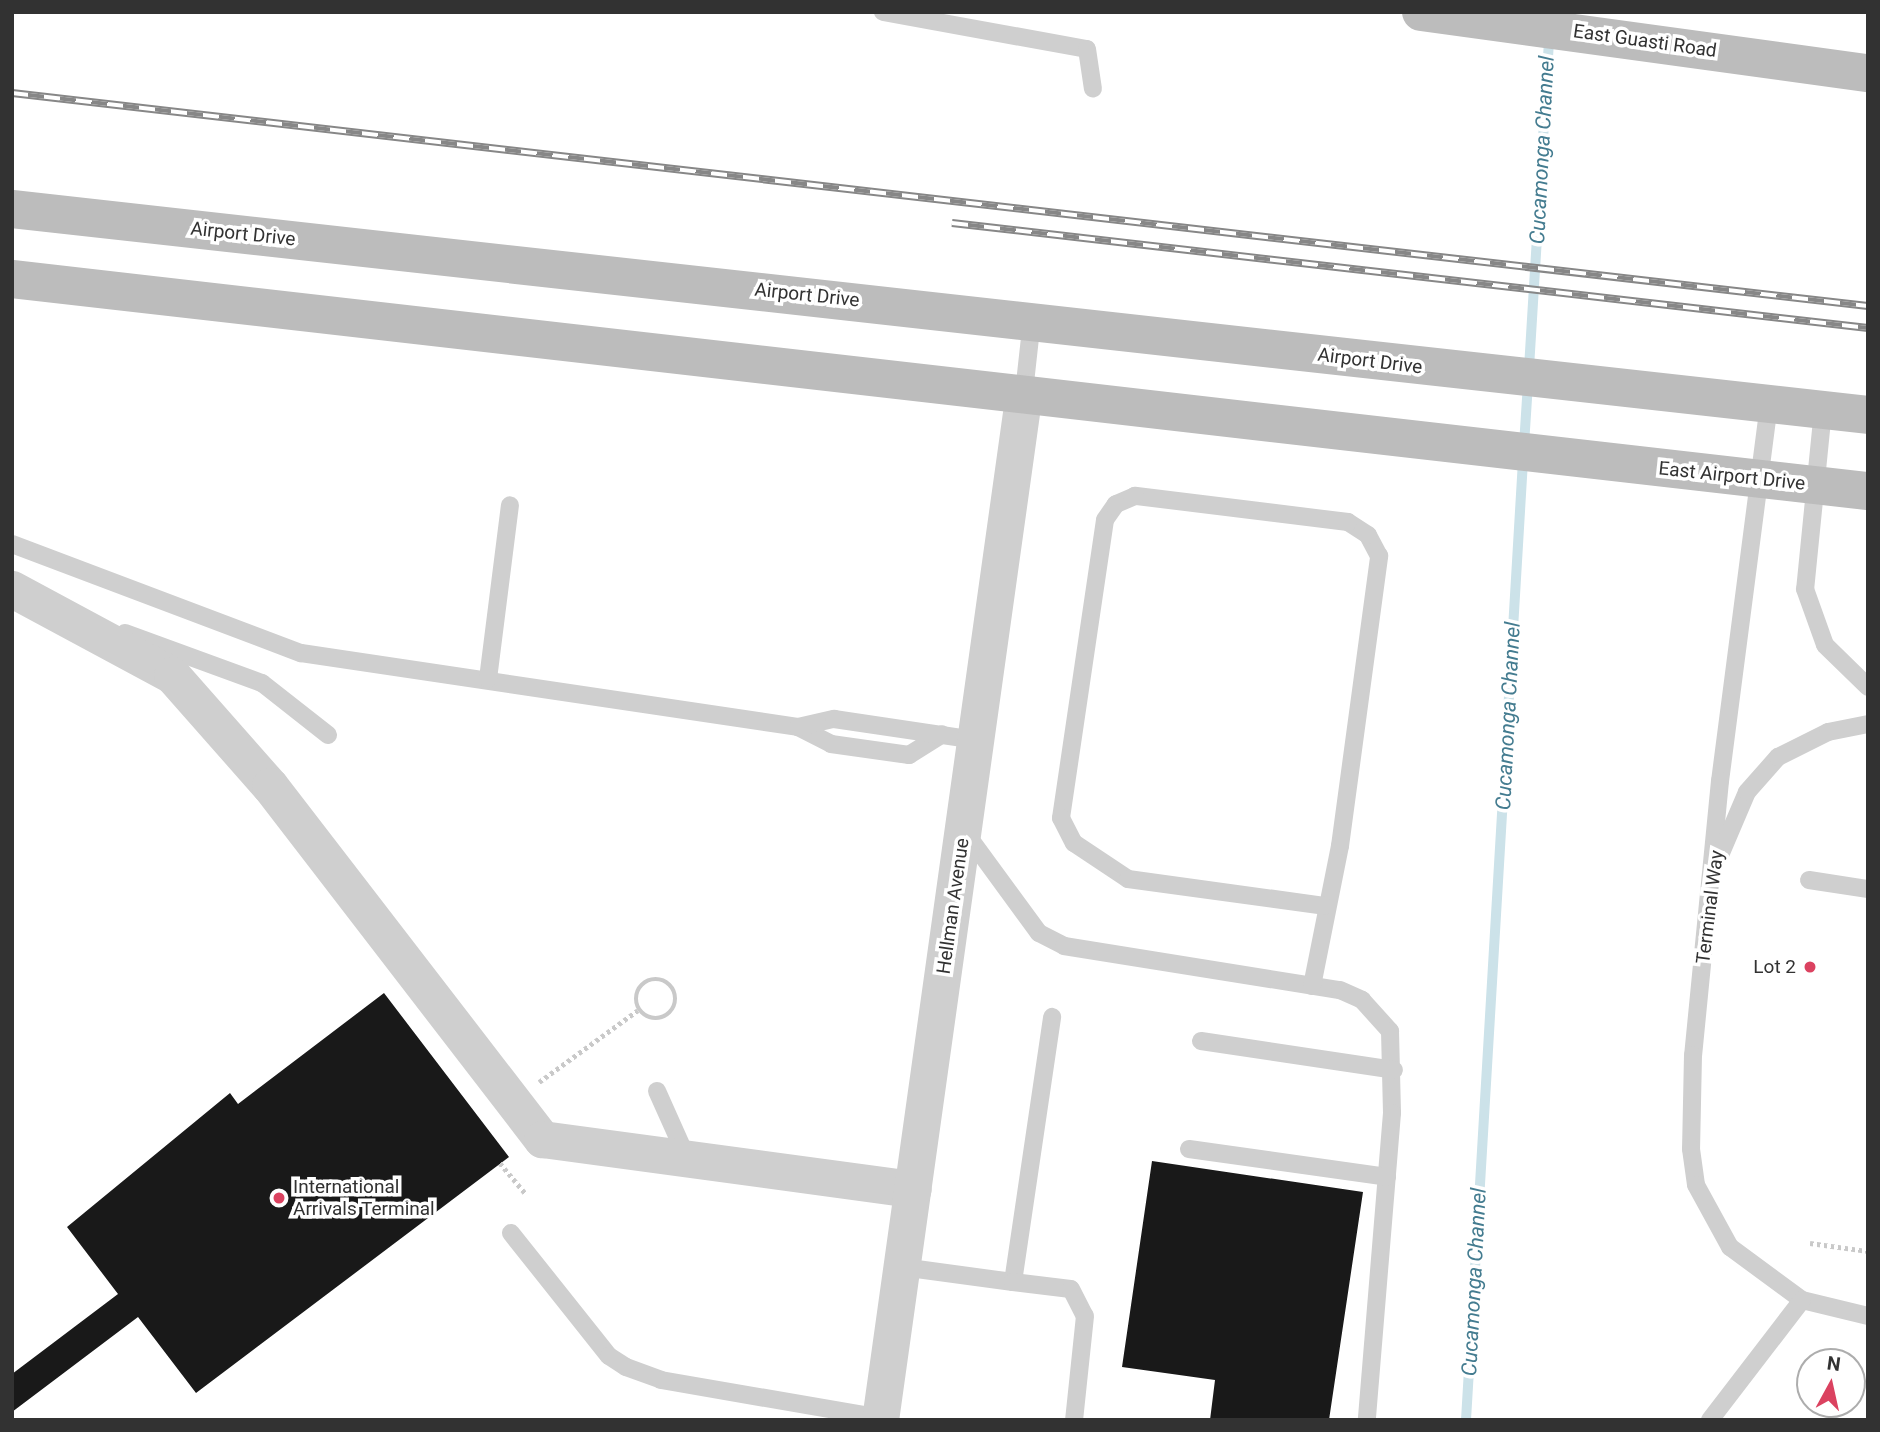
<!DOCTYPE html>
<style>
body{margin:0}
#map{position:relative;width:1880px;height:1432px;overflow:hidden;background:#fff;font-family:Roboto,sans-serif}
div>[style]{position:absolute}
.stream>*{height:10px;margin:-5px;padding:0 5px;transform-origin:5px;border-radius:5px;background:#cce2e9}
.building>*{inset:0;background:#191919}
.path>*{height:4.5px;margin-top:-2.25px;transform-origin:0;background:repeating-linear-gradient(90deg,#c9c9c9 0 3.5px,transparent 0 7px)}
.path>.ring{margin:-2.25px;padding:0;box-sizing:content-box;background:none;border:4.5px solid #c9c9c9;border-radius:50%}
.lane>*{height:18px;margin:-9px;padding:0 9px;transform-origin:9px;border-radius:9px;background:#cfcfcf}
.street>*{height:37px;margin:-18.5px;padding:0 18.5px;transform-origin:18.5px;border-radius:18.5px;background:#cfcfcf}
.secondary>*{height:38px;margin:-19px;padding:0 19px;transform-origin:19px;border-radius:19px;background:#bcbcbc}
.rail>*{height:8px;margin-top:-4px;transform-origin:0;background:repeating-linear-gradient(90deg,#fff 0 16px,#878787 0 32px);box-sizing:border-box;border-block:2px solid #878787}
.dots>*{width:19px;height:19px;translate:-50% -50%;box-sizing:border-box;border:4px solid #fff;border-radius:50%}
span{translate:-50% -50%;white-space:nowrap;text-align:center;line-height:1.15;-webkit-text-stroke:7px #fff;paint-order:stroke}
.street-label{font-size:19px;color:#323232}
.poi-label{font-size:19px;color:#323232}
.right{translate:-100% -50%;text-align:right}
.left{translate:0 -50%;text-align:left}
.water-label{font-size:21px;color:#447c90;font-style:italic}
.frame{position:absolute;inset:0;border:14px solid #323232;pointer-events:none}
.north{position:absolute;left:1796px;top:1348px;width:70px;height:70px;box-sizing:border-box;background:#fff;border:2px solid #adadad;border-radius:50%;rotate:8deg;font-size:19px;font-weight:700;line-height:28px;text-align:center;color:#323232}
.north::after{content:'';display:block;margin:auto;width:24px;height:32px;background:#db4260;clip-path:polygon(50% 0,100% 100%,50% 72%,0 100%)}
</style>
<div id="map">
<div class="stream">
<div style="left:1529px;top:368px;width:332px;rotate:-86.5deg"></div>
<div style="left:1524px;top:445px;width:62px;rotate:-86.3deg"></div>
<div style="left:1466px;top:1420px;width:962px;rotate:-86.6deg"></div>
</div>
<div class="building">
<div style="clip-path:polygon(384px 993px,509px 1157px,196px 1393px,138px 1317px,12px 1412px,12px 1374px,118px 1294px,67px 1227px,230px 1093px,238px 1104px)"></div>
<div style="clip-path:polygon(1152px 1161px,1363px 1192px,1329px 1420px,1210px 1420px,1215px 1380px,1122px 1367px)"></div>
</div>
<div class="path">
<div class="ring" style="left:636px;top:979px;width:35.5px;height:35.5px"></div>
<div style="left:539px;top:1082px;width:122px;rotate:-36deg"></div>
<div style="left:500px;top:1163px;width:39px;rotate:50deg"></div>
<div style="left:1810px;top:1243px;width:59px;rotate:7.9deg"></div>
</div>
<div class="lane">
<div style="left:883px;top:12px;width:207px;rotate:10.3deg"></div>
<div style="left:1087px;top:49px;width:40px;rotate:81.5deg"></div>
<div style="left:1024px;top:392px;width:73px;rotate:-83.7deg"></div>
<div style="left:1769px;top:404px;width:380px;rotate:97.4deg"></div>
<div style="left:1720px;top:781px;width:275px;rotate:95.6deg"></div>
<div style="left:1693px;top:1055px;width:94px;rotate:91.2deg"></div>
<div style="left:1691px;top:1149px;width:36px;rotate:82deg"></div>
<div style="left:1696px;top:1185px;width:71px;rotate:61.3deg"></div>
<div style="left:1730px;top:1247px;width:89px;rotate:36.4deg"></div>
<div style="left:1802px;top:1300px;width:68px;rotate:13.6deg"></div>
<div style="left:1823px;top:410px;width:180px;rotate:95.7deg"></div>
<div style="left:1805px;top:589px;width:59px;rotate:70.3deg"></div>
<div style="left:1825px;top:645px;width:60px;rotate:44.3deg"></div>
<div style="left:12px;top:544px;width:309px;rotate:20.7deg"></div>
<div style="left:301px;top:653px;width:502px;rotate:8.47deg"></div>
<div style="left:798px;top:727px;width:37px;rotate:27deg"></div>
<div style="left:831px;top:744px;width:79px;rotate:8deg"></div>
<div style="left:909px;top:755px;width:39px;rotate:-32deg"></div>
<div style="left:125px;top:633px;width:146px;rotate:20.1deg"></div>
<div style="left:262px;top:683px;width:84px;rotate:38.2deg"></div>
<div style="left:488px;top:679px;width:175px;rotate:-82.8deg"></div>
<div style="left:798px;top:727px;width:37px;rotate:-13deg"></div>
<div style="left:834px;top:719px;width:144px;rotate:8.4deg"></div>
<div style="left:965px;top:832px;width:125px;rotate:53.8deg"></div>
<div style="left:1039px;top:933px;width:28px;rotate:27deg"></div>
<div style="left:1064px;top:946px;width:279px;rotate:9.1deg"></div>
<div style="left:1340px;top:990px;width:24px;rotate:24deg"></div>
<div style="left:1362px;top:1000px;width:42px;rotate:47.9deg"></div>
<div style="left:1390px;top:1031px;width:82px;rotate:88.6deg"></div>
<div style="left:1392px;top:1113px;width:308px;rotate:94.7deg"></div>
<div style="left:1721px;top:853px;width:66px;rotate:-66.9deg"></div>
<div style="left:1747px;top:792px;width:47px;rotate:-48.5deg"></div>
<div style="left:1778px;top:757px;width:56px;rotate:-26.6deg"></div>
<div style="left:1828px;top:732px;width:41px;rotate:-11.3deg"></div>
<div style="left:1809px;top:880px;width:60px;rotate:8.7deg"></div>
<div style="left:1312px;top:986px;width:143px;rotate:-78.7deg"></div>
<div style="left:1340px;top:846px;width:293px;rotate:-82.3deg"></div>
<div style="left:1379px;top:556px;width:24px;rotate:-118deg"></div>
<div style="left:1368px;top:535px;width:24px;rotate:-147deg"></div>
<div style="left:1348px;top:522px;width:215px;rotate:-173deg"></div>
<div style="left:1135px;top:496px;width:21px;rotate:157deg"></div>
<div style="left:1116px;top:504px;width:19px;rotate:125deg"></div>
<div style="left:1105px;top:520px;width:301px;rotate:98.4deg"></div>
<div style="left:1061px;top:818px;width:28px;rotate:63deg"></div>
<div style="left:1074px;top:843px;width:65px;rotate:33.7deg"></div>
<div style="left:1128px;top:879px;width:198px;rotate:7.8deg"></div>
<div style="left:1201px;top:1041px;width:195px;rotate:8.5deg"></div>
<div style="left:657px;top:1091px;width:73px;rotate:65.9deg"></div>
<div style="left:1189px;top:1149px;width:200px;rotate:8deg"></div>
<div style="left:511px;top:1233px;width:157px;rotate:51.5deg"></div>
<div style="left:609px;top:1356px;width:20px;rotate:33deg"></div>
<div style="left:626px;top:1367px;width:37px;rotate:20deg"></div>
<div style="left:661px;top:1380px;width:223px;rotate:9.8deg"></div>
<div style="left:902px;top:1267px;width:112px;rotate:7.7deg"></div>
<div style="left:1013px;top:1282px;width:268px;rotate:-81.6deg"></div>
<div style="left:1013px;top:1282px;width:58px;rotate:6.9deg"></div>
<div style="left:1071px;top:1289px;width:30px;rotate:63deg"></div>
<div style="left:1085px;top:1316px;width:105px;rotate:96deg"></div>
<div style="left:1710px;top:1420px;width:151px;rotate:-52.5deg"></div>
</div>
<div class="street">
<div style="left:12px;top:589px;width:182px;rotate:28.3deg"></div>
<div style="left:172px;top:675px;width:148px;rotate:48.6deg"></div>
<div style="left:270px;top:786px;width:446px;rotate:52.4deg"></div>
<div style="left:542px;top:1139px;width:374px;rotate:7.7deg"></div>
<div style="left:880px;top:1420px;width:1038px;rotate:-82.03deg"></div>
</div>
<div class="secondary">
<div style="left:1421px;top:12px;width:451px;rotate:7.8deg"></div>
<div style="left:12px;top:209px;width:1867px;rotate:6.33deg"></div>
<div style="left:12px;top:279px;width:1868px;rotate:6.52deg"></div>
</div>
<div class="rail">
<div style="left:12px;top:93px;width:1868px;rotate:6.55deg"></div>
<div style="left:952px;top:223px;width:922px;rotate:6.54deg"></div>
</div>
<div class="dots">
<div style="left:1810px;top:967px;background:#db4260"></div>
<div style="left:279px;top:1198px;background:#db4260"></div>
</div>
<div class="street-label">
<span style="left:1645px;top:41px;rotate:8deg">East Guasti Road</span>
<span style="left:243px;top:234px;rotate:6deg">Airport Drive</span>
<span style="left:807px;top:295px;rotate:6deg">Airport Drive</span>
<span style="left:1370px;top:361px;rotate:7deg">Airport Drive</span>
<span style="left:1732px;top:476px;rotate:6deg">East Airport Drive</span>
<span style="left:953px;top:906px;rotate:-82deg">Hellman Avenue</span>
<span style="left:1710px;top:907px;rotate:-83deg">Terminal Way</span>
</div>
<div class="poi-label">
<span class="right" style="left:1796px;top:967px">Lot 2</span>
<span class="left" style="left:293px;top:1198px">International<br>Arrivals Terminal</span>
</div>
<div class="water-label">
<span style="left:1542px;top:150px;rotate:-87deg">Cucamonga Channel</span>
<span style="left:1508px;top:716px;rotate:-87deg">Cucamonga Channel</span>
<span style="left:1474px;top:1282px;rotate:-87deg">Cucamonga Channel</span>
</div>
<div class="frame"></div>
<div class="north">N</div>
</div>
